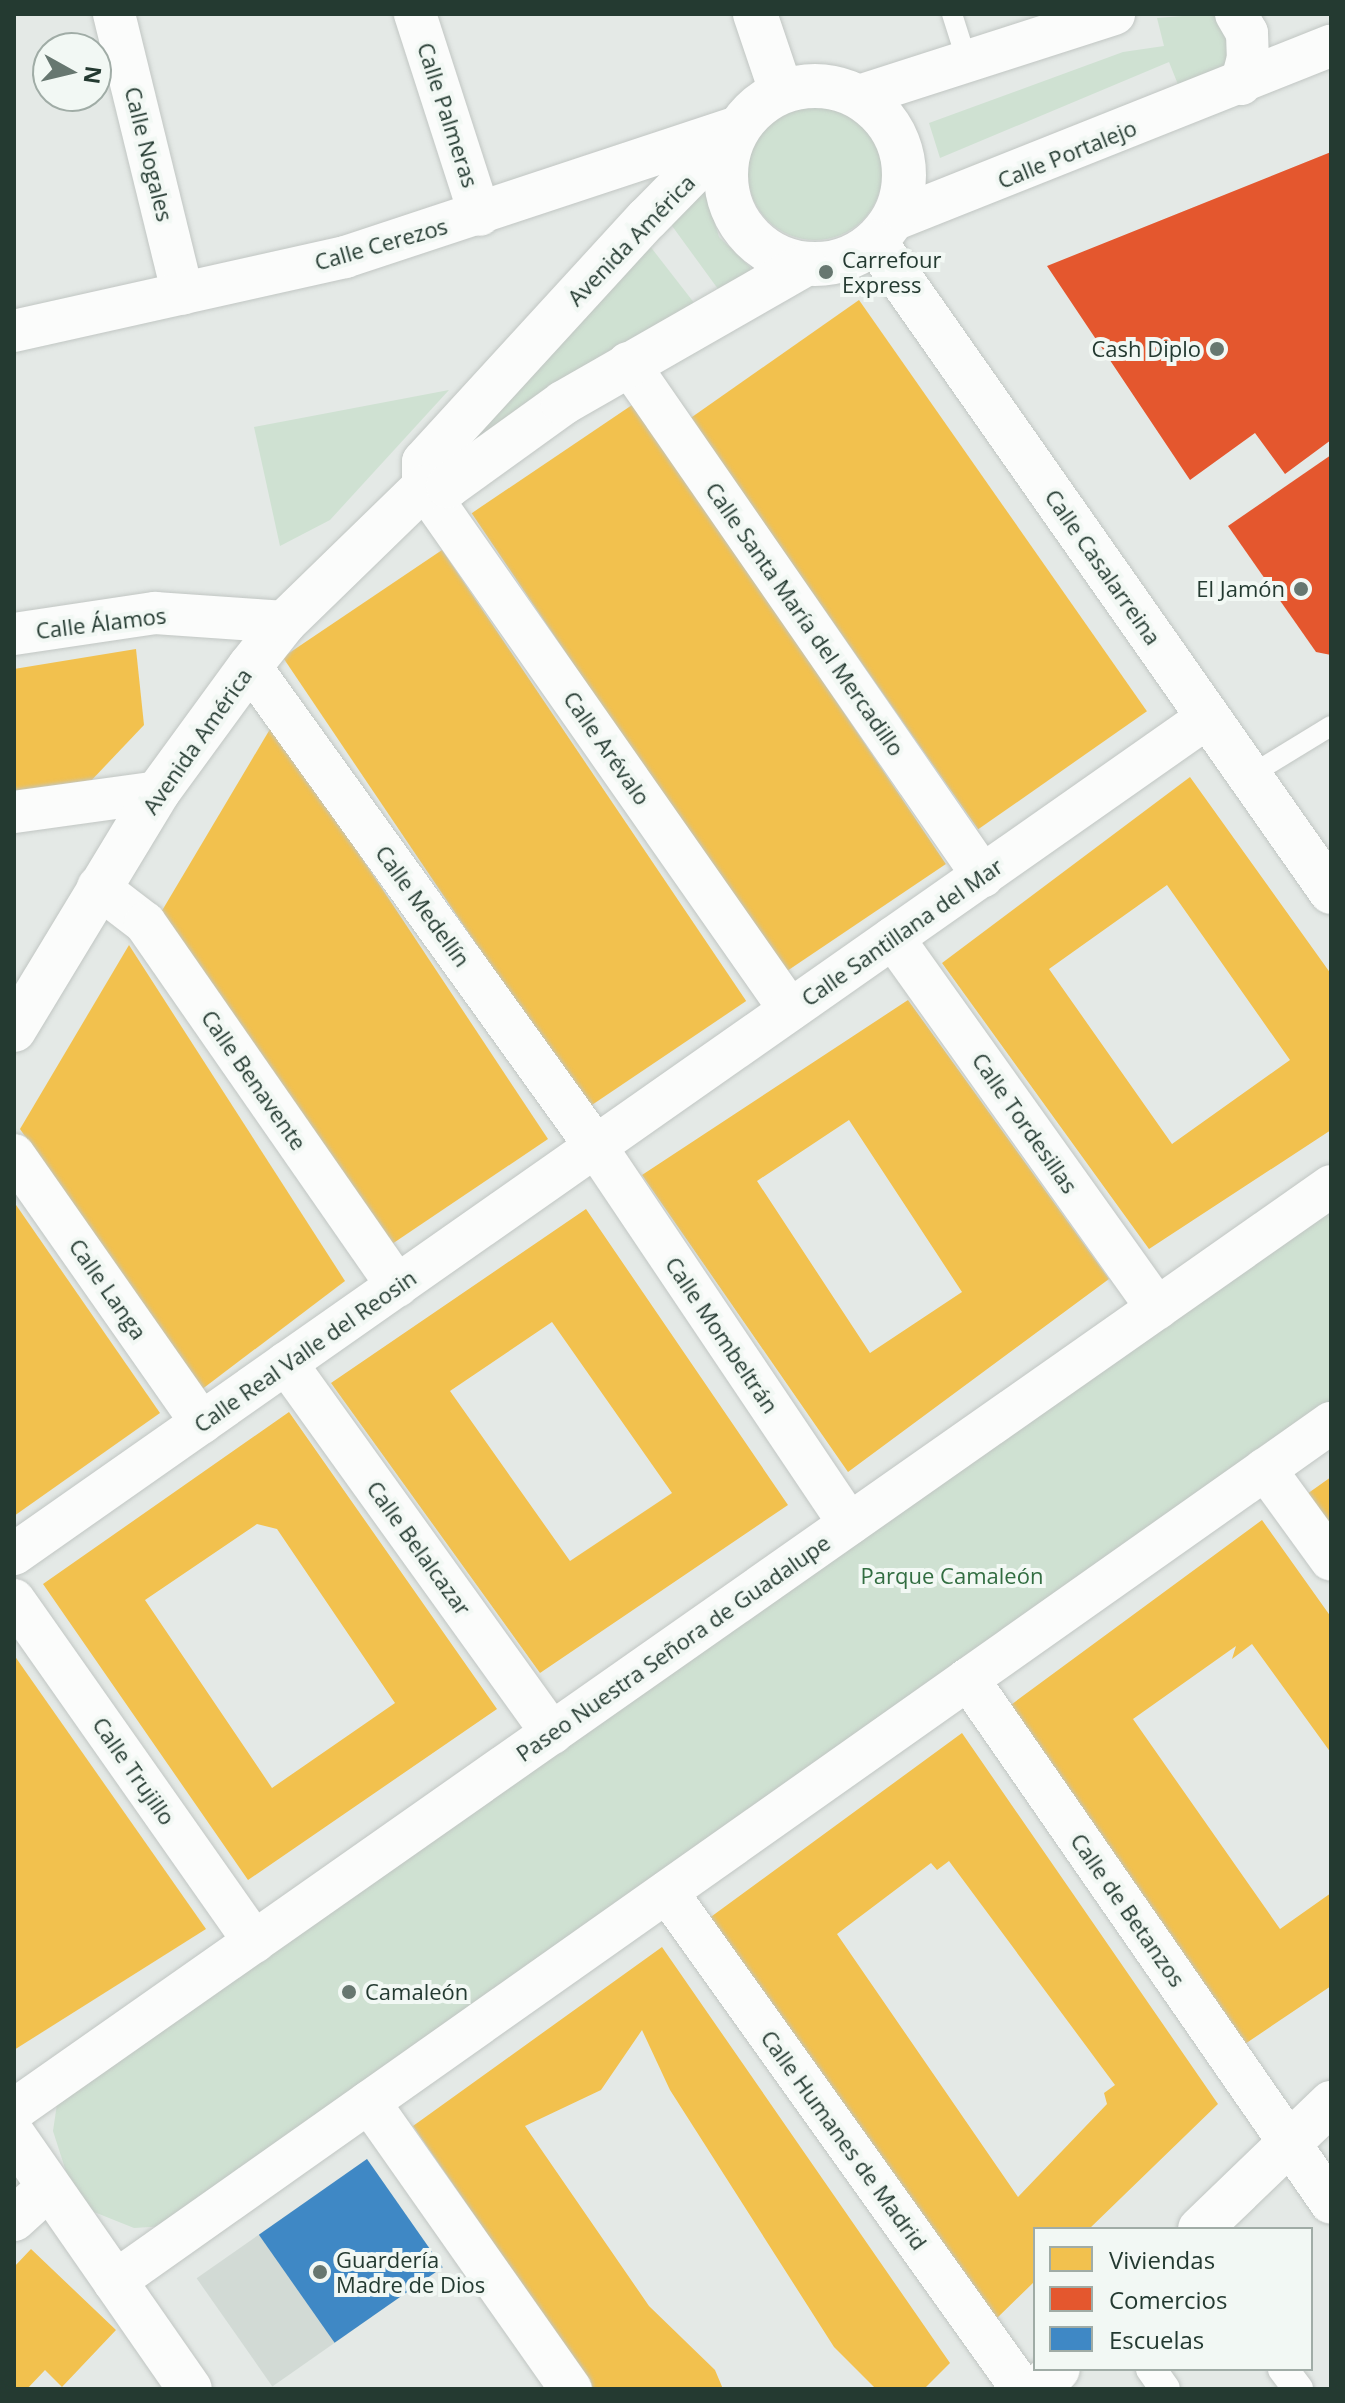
<!DOCTYPE html>
<meta charset="utf-8">
<style>
body{margin:0}
#map{position:relative;width:1345px;height:2403px;overflow:hidden;background:#e4e9e6;font-family:"Open Sans",sans-serif}
div>[style]{position:absolute}
.built>*{inset:0;background:#d2dad5;transform-origin:0 0}
.green>*{inset:0;background:#cfe1d2}
.round{border-radius:50%}
.homes>*{inset:0;background:#f2c14e;transform-origin:0 0}
.shops>*{inset:0;background:#e4572e}
.schools>*{inset:0;background:#3f88c5;transform-origin:0 0}
.roads{filter:drop-shadow(0 0 2px #c1c6c3) drop-shadow(0 0 2px #c1c6c3)}
.service>*{height:20px;margin:-10px;padding:0 10px;transform-origin:10px;border-radius:10px;background:#fbfcfb}
.pedestrian>*{height:30px;margin:-15px;padding:0 15px;transform-origin:15px;border-radius:15px;background:#fbfcfb}
.minor>*{height:42px;margin:-21px;padding:0 21px;transform-origin:21px;border-radius:21px;background:#fbfcfb}
.tertiary>*{height:44px;margin:-22px;padding:0 22px;transform-origin:22px;border-radius:22px;background:#fbfcfb}
.tertiary>.ring{margin:-22px;padding:0;box-sizing:content-box;background:none;border:44px solid #fbfcfb;border-radius:50%}
.dots>*{width:22px;height:22px;translate:-50% -50%;box-sizing:border-box;border:4px solid #f2f8f4;border-radius:50%}
span{translate:-50% -50%;white-space:nowrap;text-align:center;line-height:1.15;-webkit-text-stroke:8px #f2f8f4;paint-order:stroke}
.street-label{font-size:22px;color:#243a31}
.poi-label{font-size:22px;color:#243a31}
.left{translate:0 -50%;text-align:left}
.right{translate:-100% -50%;text-align:right}
.park-label{font-size:22px;color:#326d41}
.frame{position:absolute;inset:0;border:16px solid #243a31;pointer-events:none}
.legend{position:absolute;left:1033px;top:2227px;width:280px;height:144px;box-sizing:border-box;background:#f2f8f4;border:2px solid #a0aca6;margin:0;padding:10px 14px;list-style:none;font-size:24px;color:#243a31}
.legend li{display:flex;align-items:center;gap:16px;height:40px}
.legend b{width:40px;border:2px solid #a0aca6}
.north{position:absolute;left:32px;top:32px;width:80px;height:80px;box-sizing:border-box;background:#f2f8f4;border:2px solid #a0aca6;border-radius:50%;rotate:98deg;font-size:22px;font-weight:700;line-height:32px;text-align:center;color:#243a31}
.north::after{content:'';display:block;margin:auto;width:28px;height:36px;background:#677770;clip-path:polygon(50% 0,100% 100%,50% 72%,0 100%)}
</style>
<div id="map">
<div class="built">
<div style="left:367px;top:2159px;width:132px;height:208px;rotate:55deg"></div>
</div>
<div class="green">
<div style="clip-path:polygon(1208px 14px,1221px 19px,1231px 37px,1225px 73px,1181px 92px,1169px 62px,940px 158px,929px 123px,1123px 52px,1164px 46px,1157px 18px)"></div>
<div class="round" style="left:748px;top:106px;width:134px;height:134px"></div>
<div style="clip-path:polygon(704px 187px,719px 237px,750px 267px,750px 273px,718px 289px,667px 219px)"></div>
<div style="clip-path:polygon(646px 241px,695px 304px,441px 463px)"></div>
<div style="clip-path:polygon(449px 390px,330px 520px,280px 546px,254px 427px)"></div>
<div style="clip-path:polygon(1331px 1203px,1331px 1410px,166px 2226px,134px 2228px,94px 2212px,71px 2187px,53px 2131px,57px 2104px)"></div>
</div>
<div class="homes">
<div style="left:859px;top:300px;width:502px;height:206px;rotate:55deg"></div>
<div style="left:635px;top:403px;width:556px;height:197px;rotate:56deg"></div>
<div style="left:442px;top:550px;width:544px;height:192px;rotate:56deg"></div>
<div style="clip-path:polygon(136px 649px,144px 725px,88px 784px,14px 794px,14px 669px)"></div>
<div style="clip-path:polygon(273px 724px,548px 1139px,389px 1246px,160px 914px)"></div>
<div style="clip-path:polygon(evenodd,1190px 777px,1331px 974px,1331px 1130px,1149px 1249px,942px 963px,1190px 777px,1167px 885px,1290px 1060px,1172px 1144px,1049px 969px,1167px 885px)"></div>
<div style="clip-path:polygon(129px 945px,345px 1281px,201px 1390px,20px 1129px)"></div>
<div style="clip-path:polygon(evenodd,908px 1000px,1109px 1279px,848px 1472px,642px 1175px,908px 1000px,849px 1120px,962px 1292px,870px 1353px,757px 1181px,849px 1120px)"></div>
<div style="clip-path:polygon(14px 1202px,160px 1413px,14px 1516px)"></div>
<div style="clip-path:polygon(evenodd,586px 1209px,788px 1505px,540px 1673px,331px 1383px,586px 1209px,552px 1322px,672px 1493px,570px 1561px,450px 1391px,552px 1322px)"></div>
<div style="clip-path:polygon(evenodd,289px 1412px,497px 1709px,248px 1880px,43px 1584px,289px 1412px,257px 1524px,277px 1529px,395px 1703px,272px 1788px,145px 1600px,257px 1524px)"></div>
<div style="clip-path:polygon(1331px 1477px,1331px 1526px,1307px 1494px)"></div>
<div style="clip-path:polygon(1262px 1520px,1331px 1617px,1331px 1753px,1252px 1644px,1232px 1659px,1236px 1646px,1133px 1719px,1280px 1929px,1331px 1893px,1331px 1986px,1242px 2046px,1008px 1707px)"></div>
<div style="clip-path:polygon(14px 1655px,206px 1929px,14px 2050px)"></div>
<div style="clip-path:polygon(evenodd,962px 1733px,1218px 2104px,1089px 2229px,1035px 2229px,1035px 2281px,995px 2320px,708px 1919px,962px 1733px,949px 1861px,1115px 2085px,1104px 2093px,1107px 2104px,1018px 2197px,837px 1934px,931px 1863px,937px 1870px,949px 1861px)"></div>
<div style="clip-path:polygon(662px 1947px,950px 2363px,924px 2389px,876px 2389px,834px 2347px,670px 2090px,642px 2030px,601px 2090px,525px 2126px,649px 2306px,715px 2370px,723px 2389px,594px 2389px,413px 2126px)"></div>
<div style="clip-path:polygon(31px 2249px,116px 2330px,62px 2387px,45px 2370px,27px 2389px,14px 2389px,14px 2267px)"></div>
</div>
<div class="shops">
<div style="clip-path:polygon(1331px 152px,1331px 440px,1285px 474px,1255px 433px,1190px 480px,1047px 266px)"></div>
<div style="clip-path:polygon(1331px 455px,1331px 655px,1316px 652px,1228px 526px)"></div>
</div>
<div class="schools">
<div style="left:367px;top:2159px;width:132px;height:132px;rotate:55deg"></div>
</div>
<div class="roads">
<div class="service">
<div style="left:952px;top:14px;width:49px;rotate:72.3deg"></div>
<div style="left:1249px;top:776px;width:96px;rotate:-31.4deg"></div>
</div>
<div class="pedestrian">
<div style="left:1151px;top:2369px;width:24px;rotate:55deg"></div>
<div style="left:1283px;top:2369px;width:25px;rotate:53deg"></div>
</div>
<div class="minor">
<div style="left:114px;top:14px;width:288px;rotate:76.2deg"></div>
<div style="left:415px;top:14px;width:211px;rotate:72.1deg"></div>
<div style="left:1236px;top:14px;width:22px;rotate:60deg"></div>
<div style="left:1247px;top:33px;width:25px;rotate:88deg"></div>
<div style="left:1248px;top:58px;width:27px;rotate:105deg"></div>
<div style="left:859px;top:96px;width:268px;rotate:-17.8deg"></div>
<div style="left:893px;top:220px;width:471px;rotate:-21.7deg"></div>
<div style="left:14px;top:331px;width:339px;rotate:-12.6deg"></div>
<div style="left:345px;top:257px;width:416px;rotate:-18.3deg"></div>
<div style="left:628px;top:363px;width:624px;rotate:55.32deg"></div>
<div style="left:424px;top:487px;width:638px;rotate:55.02deg"></div>
<div style="left:14px;top:634px;width:143px;rotate:-8.5deg"></div>
<div style="left:155px;top:613px;width:130px;rotate:4deg"></div>
<div style="left:250px;top:666px;width:593px;rotate:54.27deg"></div>
<div style="left:596px;top:1147px;width:454px;rotate:56.1deg"></div>
<div style="left:14px;top:812px;width:145px;rotate:-7.9deg"></div>
<div style="left:98px;top:887px;width:59px;rotate:37.5deg"></div>
<div style="left:145px;top:923px;width:442px;rotate:55.2deg"></div>
<div style="left:893px;top:938px;width:455px;rotate:54.5deg"></div>
<div style="left:14px;top:1155px;width:327px;rotate:55deg"></div>
<div style="left:286px;top:1363px;width:456px;rotate:54.3deg"></div>
<div style="left:1265px;top:1469px;width:112px;rotate:54deg"></div>
<div style="left:14px;top:1554px;width:1458px;rotate:-35.03deg"></div>
<div style="left:14px;top:1600px;width:418px;rotate:54.9deg"></div>
<div style="left:968px;top:1679px;width:637px;rotate:55.29deg"></div>
<div style="left:667px;top:1892px;width:611px;rotate:54.46deg"></div>
<div style="left:369px;top:2102px;width:351px;rotate:54.9deg"></div>
<div style="left:14px;top:2110px;width:1609px;rotate:-35.05deg"></div>
<div style="left:114px;top:2282px;width:1490px;rotate:-35.22deg"></div>
</div>
<div class="tertiary">
<div style="left:755px;top:14px;width:81px;rotate:71.3deg"></div>
<div class="ring" style="left:726px;top:86px;width:134px;height:134px"></div>
<div style="left:875px;top:242px;width:794px;rotate:54.95deg"></div>
<div style="left:424px;top:487px;width:25px;rotate:-90deg"></div>
<div style="left:424px;top:462px;width:330px;rotate:-47.5deg"></div>
<div style="left:647px;top:219px;width:64px;rotate:-45.6deg"></div>
<div style="left:692px;top:173px;width:45px;rotate:-34deg"></div>
<div style="left:14px;top:1030px;width:278px;rotate:-58.8deg"></div>
<div style="left:158px;top:792px;width:156px;rotate:-53.9deg"></div>
<div style="left:250px;top:666px;width:56px;rotate:-51.5deg"></div>
<div style="left:285px;top:622px;width:194px;rotate:-44.2deg"></div>
<div style="left:424px;top:487px;width:24px;rotate:-2deg"></div>
<div style="left:448px;top:486px;width:142px;rotate:-35.8deg"></div>
<div style="left:563px;top:403px;width:278px;rotate:-29.8deg"></div>
<div style="left:14px;top:2136px;width:308px;rotate:55.2deg"></div>
<div style="left:14px;top:2219px;width:46px;rotate:-42.4deg"></div>
<div style="left:1200px;top:2229px;width:182px;rotate:-43.9deg"></div>
<div style="left:1038px;top:2389px;width:28px;rotate:-45deg"></div>
</div>
</div>
<div class="dots">
<div style="left:826px;top:272px;background:#677770"></div>
<div style="left:1217px;top:349px;background:#677770"></div>
<div style="left:1301px;top:589px;background:#677770"></div>
<div style="left:349px;top:1992px;background:#677770"></div>
<div style="left:320px;top:2272px;background:#677770"></div>
</div>
<div class="street-label">
<span style="left:448px;top:115px;rotate:72deg">Calle Palmeras</span>
<span style="left:149px;top:154px;rotate:76deg">Calle Nogales</span>
<span style="left:1067px;top:154px;rotate:-22deg">Calle Portalejo</span>
<span style="left:631px;top:240px;rotate:-46deg">Avenida América</span>
<span style="left:381px;top:244px;rotate:-16deg">Calle Cerezos</span>
<span style="left:1103px;top:567px;rotate:55deg">Calle Casalarreina</span>
<span style="left:805px;top:619px;rotate:55deg">Calle Santa María del Mercadillo</span>
<span style="left:101px;top:623px;rotate:-7deg">Calle Álamos</span>
<span style="left:197px;top:741px;rotate:-55deg">Avenida América</span>
<span style="left:607px;top:748px;rotate:55deg">Calle Arévalo</span>
<span style="left:423px;top:906px;rotate:54deg">Calle Medellín</span>
<span style="left:902px;top:932px;rotate:-35deg">Calle Santillana del Mar</span>
<span style="left:254px;top:1080px;rotate:55deg">Calle Benavente</span>
<span style="left:1025px;top:1123px;rotate:55deg">Calle Tordesillas</span>
<span style="left:108px;top:1289px;rotate:55deg">Calle Langa</span>
<span style="left:722px;top:1335px;rotate:56deg">Calle Mombeltrán</span>
<span style="left:305px;top:1351px;rotate:-35deg">Calle Real Valle del Reosin</span>
<span style="left:419px;top:1548px;rotate:54deg">Calle Belalcazar</span>
<span style="left:673px;top:1648px;rotate:-35deg">Paseo Nuestra Señora de Guadalupe</span>
<span style="left:134px;top:1771px;rotate:55deg">Calle Trujillo</span>
<span style="left:1128px;top:1910px;rotate:55deg">Calle de Betanzos</span>
<span style="left:844px;top:2140px;rotate:54deg">Calle Humanes de Madrid</span>
</div>
<div class="poi-label">
<span class="left" style="left:842px;top:272px">Carrefour<br>Express</span>
<span class="right" style="left:1201px;top:349px">Cash Diplo</span>
<span class="right" style="left:1285px;top:589px">El Jamón</span>
<span class="left" style="left:365px;top:1992px">Camaleón</span>
<span class="left" style="left:336px;top:2272px">Guardería<br>Madre de Dios</span>
</div>
<div class="park-label">
<span style="left:952px;top:1576px">Parque Camaleón</span>
</div>
<div class="frame"></div>
<ul class="legend">
<li><b style="height:22px;background:#f2c14e"></b>Viviendas</li>
<li><b style="height:22px;background:#e4572e"></b>Comercios</li>
<li><b style="height:22px;background:#3f88c5"></b>Escuelas</li>
</ul>
<div class="north">N</div>
</div>
